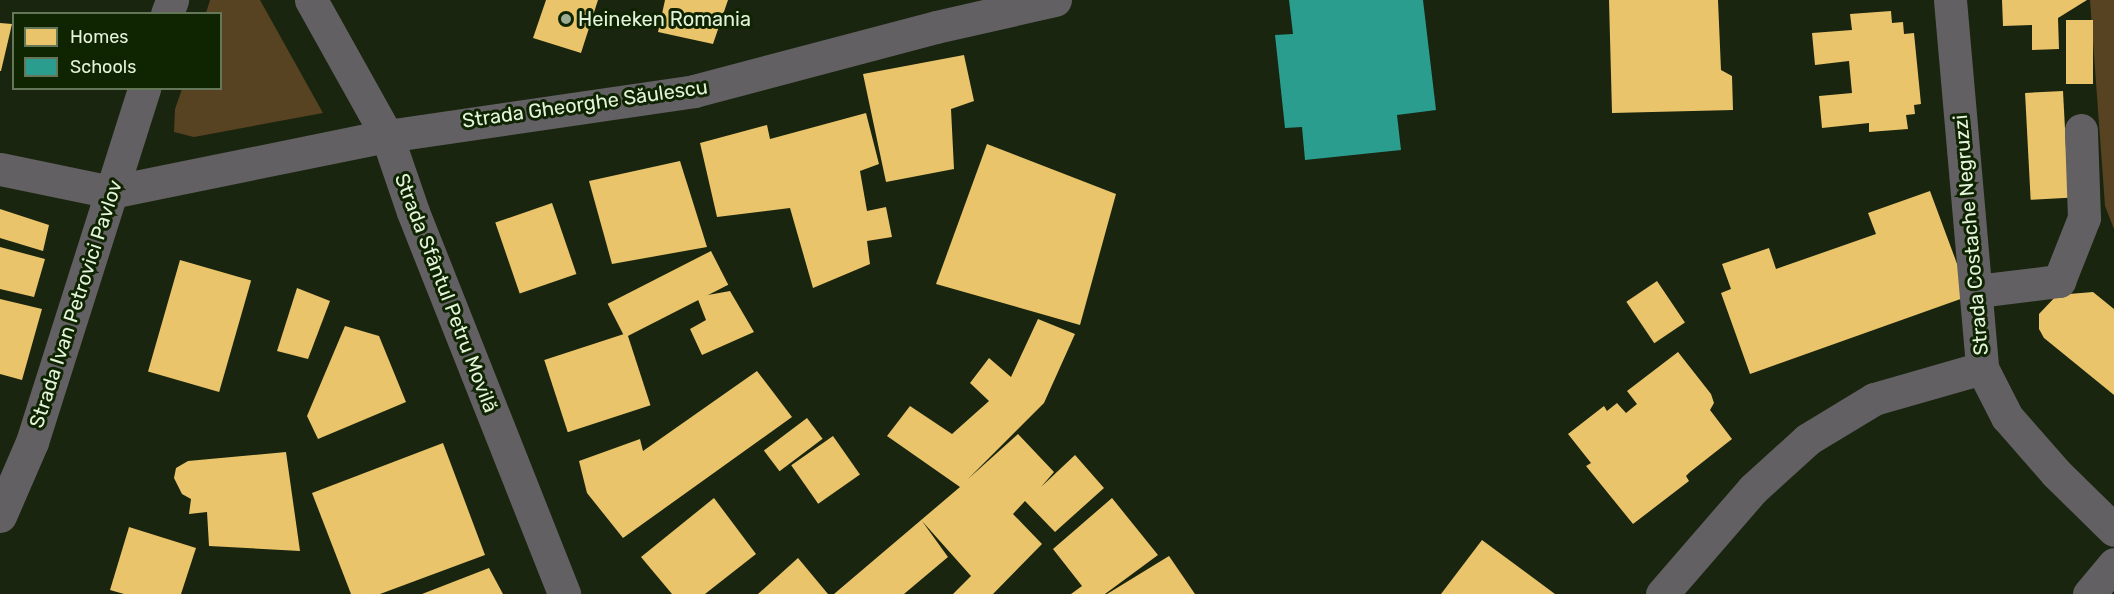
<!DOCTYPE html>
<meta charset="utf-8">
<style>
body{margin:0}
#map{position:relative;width:2114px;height:594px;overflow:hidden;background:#19250f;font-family:Rubik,sans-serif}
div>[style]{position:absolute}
.green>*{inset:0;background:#574221}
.homes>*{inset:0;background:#e9c46a;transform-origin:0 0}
.schools>*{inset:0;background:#2a9d8f}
.minor>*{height:33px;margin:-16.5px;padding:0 16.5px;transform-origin:16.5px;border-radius:16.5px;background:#636063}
.dots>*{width:16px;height:16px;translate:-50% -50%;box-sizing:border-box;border:3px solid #0f2400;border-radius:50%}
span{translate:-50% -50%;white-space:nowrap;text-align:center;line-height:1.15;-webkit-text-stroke:6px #0f2400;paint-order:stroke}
.poi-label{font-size:20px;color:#e4f3db}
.left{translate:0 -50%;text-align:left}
.street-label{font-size:20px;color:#e4f3db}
.legend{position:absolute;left:12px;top:12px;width:210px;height:78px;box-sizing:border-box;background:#0f2400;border:2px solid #647758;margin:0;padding:8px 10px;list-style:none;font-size:18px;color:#e4f3db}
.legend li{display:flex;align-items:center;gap:12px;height:30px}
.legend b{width:30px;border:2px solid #647758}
</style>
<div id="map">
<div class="green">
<div style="clip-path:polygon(210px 0,260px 0,323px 113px,194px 137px,174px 132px,175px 109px,182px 89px,220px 88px,220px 14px,206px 13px)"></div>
<div style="clip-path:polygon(2090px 0,2114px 0,2114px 229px,2105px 206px)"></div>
</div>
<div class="homes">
<div style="clip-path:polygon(546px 0,598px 0,581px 53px,533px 38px)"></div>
<div style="clip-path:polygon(665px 0,728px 0,713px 44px,658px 32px)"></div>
<div style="clip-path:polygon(1609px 0,1718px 0,1721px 70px,1732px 76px,1733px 110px,1612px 113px)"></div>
<div style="clip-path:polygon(2002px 0,2087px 0,2058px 18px,2059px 49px,2032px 50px,2032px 25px,2003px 26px)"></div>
<div style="clip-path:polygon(1891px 11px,1892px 23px,1903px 22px,1904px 34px,1914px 33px,1921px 104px,1914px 105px,1915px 114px,1906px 115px,1908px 129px,1869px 132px,1869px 123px,1822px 128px,1819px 96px,1852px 93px,1849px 61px,1815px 65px,1812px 33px,1852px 30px,1850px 14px)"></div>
<div style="left:2066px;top:20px;width:27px;height:64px"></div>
<div style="clip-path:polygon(0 23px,12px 24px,1px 71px,0 71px)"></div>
<div style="clip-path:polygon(964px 55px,974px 101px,951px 109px,954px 169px,886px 182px,863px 74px)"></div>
<div style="left:2063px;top:91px;width:107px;height:38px;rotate:87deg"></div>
<div style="clip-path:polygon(866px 113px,879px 164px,860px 171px,867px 211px,886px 207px,892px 237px,867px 241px,870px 264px,813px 288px,790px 208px,717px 217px,700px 143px,767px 125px,770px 139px)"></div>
<div style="clip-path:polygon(987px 144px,1116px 194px,1080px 325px,936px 284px)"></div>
<div style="clip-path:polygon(680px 161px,707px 247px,612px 264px,589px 181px)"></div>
<div style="clip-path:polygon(1930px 191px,1969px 296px,1750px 374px,1721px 293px,1731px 289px,1722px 264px,1769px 248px,1776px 269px,1876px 234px,1868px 213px)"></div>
<div style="left:552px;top:203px;width:75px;height:60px;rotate:71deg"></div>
<div style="clip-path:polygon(0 209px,49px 225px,43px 251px,0 238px)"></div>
<div style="clip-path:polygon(0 247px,45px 259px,34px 297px,0 289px)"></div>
<div style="left:711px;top:251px;width:38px;height:116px;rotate:63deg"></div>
<div style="left:180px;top:260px;width:74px;height:116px;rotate:16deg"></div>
<div style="left:1657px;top:281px;width:50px;height:37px;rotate:56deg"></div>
<div style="clip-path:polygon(297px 288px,330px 301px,308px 359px,277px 351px)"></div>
<div style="clip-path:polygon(730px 291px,754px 332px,702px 355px,690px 329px,706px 320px,697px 297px)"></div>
<div style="clip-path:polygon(2093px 292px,2114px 309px,2114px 395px,2044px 338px,2039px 329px,2039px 314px,2057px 295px)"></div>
<div style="clip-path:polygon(0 299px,42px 309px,22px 380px,0 374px)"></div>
<div style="clip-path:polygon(1038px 319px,1075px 334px,1044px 403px,968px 479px,1018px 434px,1054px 472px,1041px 487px,1075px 455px,1104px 488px,1055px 532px,1025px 501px,1013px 514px,1042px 544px,993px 594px,953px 594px,971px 576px,922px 521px,948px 557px,904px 594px,834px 594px,960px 487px,887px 436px,910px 406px,952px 434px,989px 401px,970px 383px,989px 358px,1011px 377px)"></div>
<div style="clip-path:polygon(345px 326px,379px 336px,406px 402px,318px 439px,307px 416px)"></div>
<div style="left:627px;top:333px;width:76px;height:87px;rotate:72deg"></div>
<div style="clip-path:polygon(1678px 352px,1711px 394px,1714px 403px,1710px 410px,1732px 439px,1690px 472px,1686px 476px,1689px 481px,1633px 524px,1586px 466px,1591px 463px,1568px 434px,1604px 406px,1607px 411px,1617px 403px,1626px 413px,1637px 404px,1627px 391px)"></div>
<div style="clip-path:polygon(757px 371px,792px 417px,623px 538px,587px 493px,579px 461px,640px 439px,643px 451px)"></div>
<div style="left:807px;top:418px;width:26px;height:54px;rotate:53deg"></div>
<div style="left:833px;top:436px;width:47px;height:51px;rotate:55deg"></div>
<div style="clip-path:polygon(443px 443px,485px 555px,380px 594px,351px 594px,312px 493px)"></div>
<div style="clip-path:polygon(286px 452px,300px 551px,209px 546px,207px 512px,189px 514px,191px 499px,182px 494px,174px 478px,176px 468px,188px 461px)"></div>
<div style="clip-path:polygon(714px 498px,756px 554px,705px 594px,672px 594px,641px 557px)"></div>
<div style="clip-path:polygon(1112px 498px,1158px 555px,1105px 594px,1071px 594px,1082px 586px,1053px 549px)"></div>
<div style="clip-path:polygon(129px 527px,196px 548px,181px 594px,124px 594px,110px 590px)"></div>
<div style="clip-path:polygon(1482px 540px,1555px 594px,1441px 594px)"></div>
<div style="clip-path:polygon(1169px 556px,1195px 594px,1107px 594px)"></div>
<div style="clip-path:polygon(798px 558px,828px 594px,758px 594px)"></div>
<div style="clip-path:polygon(489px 568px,503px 594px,422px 594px)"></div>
</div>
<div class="schools">
<div style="clip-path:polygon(1289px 0,1423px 0,1436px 110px,1397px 115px,1401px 150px,1305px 160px,1302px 127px,1285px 128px,1275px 35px,1293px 34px)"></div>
</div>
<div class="minor">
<div style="left:311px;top:0;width:156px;rotate:60.8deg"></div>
<div style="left:387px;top:136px;width:80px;rotate:71.1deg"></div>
<div style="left:413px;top:212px;width:411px;rotate:68.4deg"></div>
<div style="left:1950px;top:0;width:369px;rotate:85deg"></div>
<div style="left:1982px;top:368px;width:55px;rotate:63deg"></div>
<div style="left:2007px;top:417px;width:74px;rotate:48.8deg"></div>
<div style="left:2056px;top:473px;width:81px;rotate:44.5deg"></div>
<div style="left:167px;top:14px;width:15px;rotate:-70deg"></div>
<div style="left:0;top:169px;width:113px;rotate:11.7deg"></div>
<div style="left:111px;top:192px;width:282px;rotate:-11.5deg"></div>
<div style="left:387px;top:136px;width:310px;rotate:-8.3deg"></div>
<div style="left:694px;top:91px;width:250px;rotate:-14.8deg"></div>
<div style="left:936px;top:27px;width:122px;rotate:-12.8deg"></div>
<div style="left:1977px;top:291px;width:83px;rotate:-7deg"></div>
<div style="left:2059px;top:281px;width:68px;rotate:-68.4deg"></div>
<div style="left:2084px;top:218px;width:88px;rotate:-92deg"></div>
<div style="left:0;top:516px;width:81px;rotate:-66.6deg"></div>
<div style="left:32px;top:442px;width:371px;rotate:-72.4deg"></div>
<div style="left:1662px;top:594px;width:139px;rotate:-49.1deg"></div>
<div style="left:1753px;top:489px;width:74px;rotate:-42.3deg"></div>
<div style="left:1808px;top:439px;width:77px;rotate:-31.2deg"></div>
<div style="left:1874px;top:399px;width:112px;rotate:-16deg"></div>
<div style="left:2089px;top:594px;width:39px;rotate:-50deg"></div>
</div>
<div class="dots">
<div style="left:566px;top:19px;background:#9dab94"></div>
</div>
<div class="poi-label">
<span class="left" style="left:578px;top:19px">Heineken Romania</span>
</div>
<div class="street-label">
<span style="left:585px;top:104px;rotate:-8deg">Strada Gheorghe Săulescu</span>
<span style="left:1971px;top:235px;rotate:-95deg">Strada Costache Negruzzi</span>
<span style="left:446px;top:293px;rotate:69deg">Strada Sfântul Petru Movilă</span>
<span style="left:76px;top:304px;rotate:-72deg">Strada Ivan Petrovici Pavlov</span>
</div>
<ul class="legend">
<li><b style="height:16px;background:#e9c46a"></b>Homes</li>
<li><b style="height:16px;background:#2a9d8f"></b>Schools</li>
</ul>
</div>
